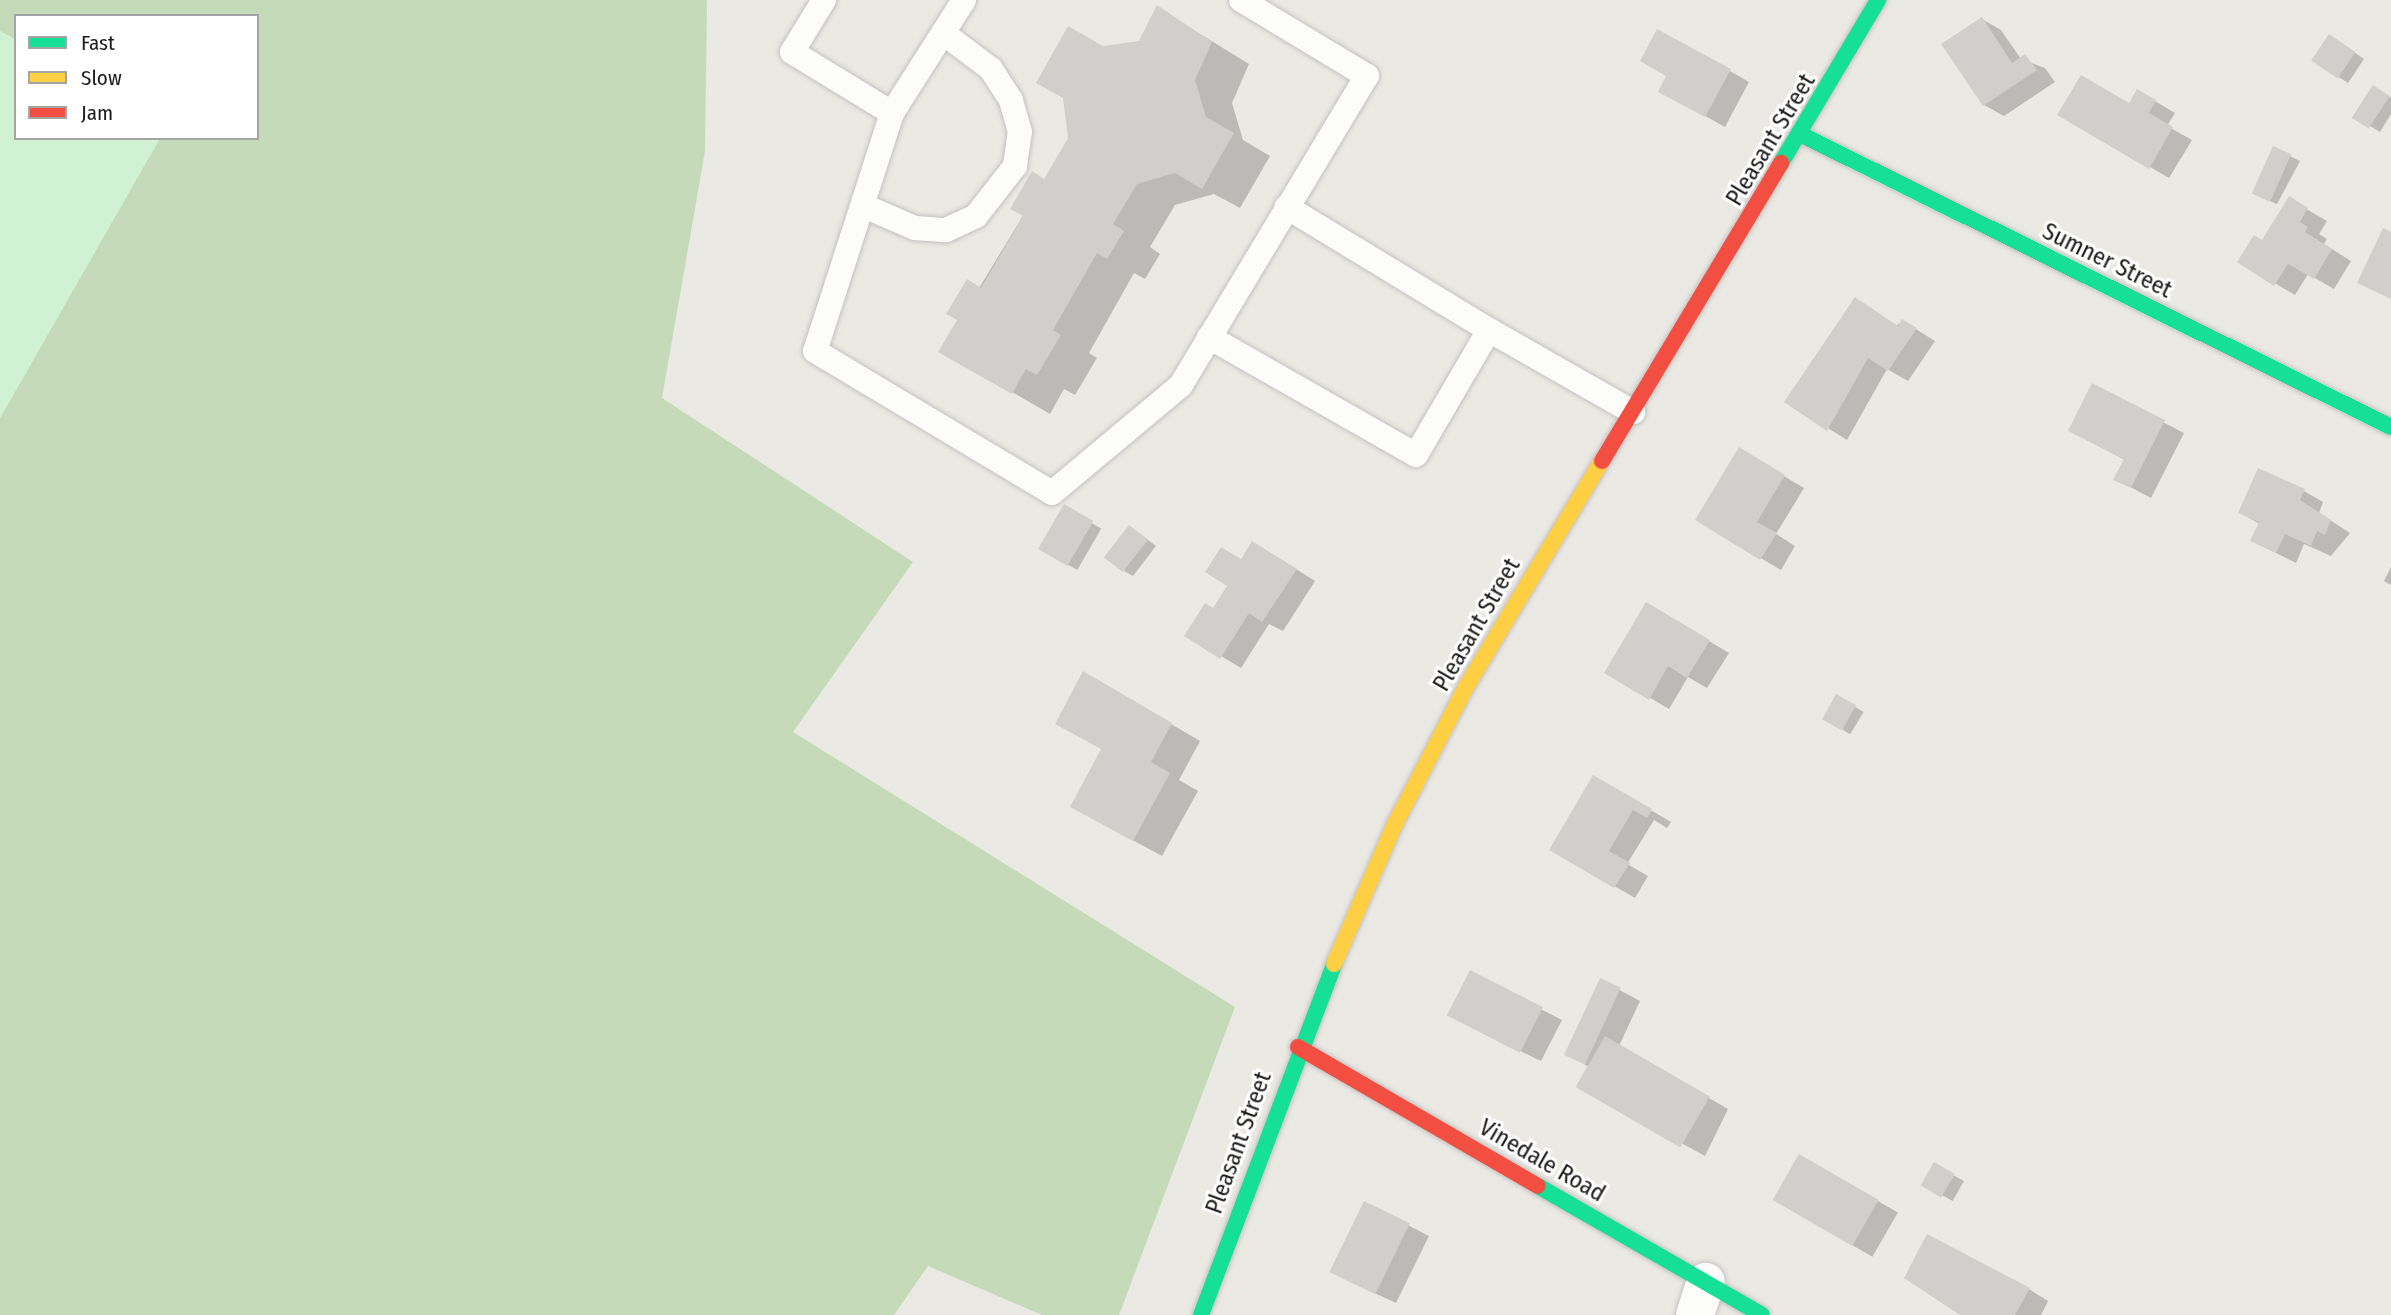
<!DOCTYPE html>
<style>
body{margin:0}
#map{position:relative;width:2391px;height:1315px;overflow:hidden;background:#ebe9e4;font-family:"Fira Sans Condensed",sans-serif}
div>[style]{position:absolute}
.forest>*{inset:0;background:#c4dab9}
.park>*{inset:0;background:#d1f2d2}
.shadow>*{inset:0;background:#0003;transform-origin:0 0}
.building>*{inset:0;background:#d1cfcb;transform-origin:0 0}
.roads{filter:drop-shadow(0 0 2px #c3c2c0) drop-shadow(0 0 2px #c3c2c0)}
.lane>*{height:24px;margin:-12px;padding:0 12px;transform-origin:12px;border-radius:12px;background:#fcfcfb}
.street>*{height:38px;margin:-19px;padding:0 19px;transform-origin:19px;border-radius:19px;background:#fcfcfb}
.fast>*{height:16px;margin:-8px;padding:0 8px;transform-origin:8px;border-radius:8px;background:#16e098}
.slow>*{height:16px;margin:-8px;padding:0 8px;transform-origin:8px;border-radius:8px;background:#ffcf43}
.jam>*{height:16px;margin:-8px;padding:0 8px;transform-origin:8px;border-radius:8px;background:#f24e42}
span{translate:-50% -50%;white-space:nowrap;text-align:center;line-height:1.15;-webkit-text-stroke:6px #fff;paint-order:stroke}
.street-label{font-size:24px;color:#1c1c1c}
.legend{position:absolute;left:14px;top:14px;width:245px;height:126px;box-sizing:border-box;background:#fff;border:2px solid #a4a4a4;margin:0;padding:9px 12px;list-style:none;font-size:21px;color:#1c1c1c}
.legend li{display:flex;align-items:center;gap:14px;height:35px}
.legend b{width:35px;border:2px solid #a4a4a4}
</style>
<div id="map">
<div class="forest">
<div style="clip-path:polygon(0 0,707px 0,705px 151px,662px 398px,913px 562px,793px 732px,1235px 1007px,1119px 1315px,1042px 1315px,928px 1266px,894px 1315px,0 1315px,0 418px,160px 138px,257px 138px,257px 16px,16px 16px,16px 40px,0 31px)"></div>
</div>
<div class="park">
<div style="clip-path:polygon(0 31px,16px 40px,16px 138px,160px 138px,0 418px)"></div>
</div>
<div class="shadow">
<div style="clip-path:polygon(1158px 8px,1249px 64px,1232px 103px,1243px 140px,1270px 156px,1240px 208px,1214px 194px,1175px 205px,1150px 247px,1160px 254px,1145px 279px,1134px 273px,1089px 353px,1097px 358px,1075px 395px,1064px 389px,1050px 414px,941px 351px,1070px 138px,1103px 48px,1140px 42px)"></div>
<div style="clip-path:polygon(1982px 19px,2001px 30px,2021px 59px,2045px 68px,2055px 82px,2004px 116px,1984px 105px)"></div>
<div style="clip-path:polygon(2339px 42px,2364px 59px,2348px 83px,2314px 61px)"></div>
<div style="clip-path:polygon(1730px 71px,1749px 82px,1725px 127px,1660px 91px)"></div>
<div style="clip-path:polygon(2373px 87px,2391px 98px,2391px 114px,2380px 132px,2355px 117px)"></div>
<div style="clip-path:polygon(2138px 91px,2175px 113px,2167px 126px,2192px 140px,2169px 178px,2059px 114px,2130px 105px)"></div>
<div style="clip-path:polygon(2274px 148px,2300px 161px,2277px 204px,2260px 197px)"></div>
<div style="clip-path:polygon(2289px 199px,2327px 221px,2319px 234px,2327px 239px,2324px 244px,2351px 261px,2334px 289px,2308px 274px,2295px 295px,2239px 262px,2263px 242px)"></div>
<div style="clip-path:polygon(1903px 321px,1935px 341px,1908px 381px,1887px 369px,1847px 440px,1786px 402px)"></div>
<div style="clip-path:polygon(2093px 386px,2184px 433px,2151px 498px,2115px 479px,2125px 460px,2070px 431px)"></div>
<div style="clip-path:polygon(1759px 461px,1804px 488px,1776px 534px,1795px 546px,1781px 570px,1697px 520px)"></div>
<div style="clip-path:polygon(2304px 491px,2323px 502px,2319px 513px,2350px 533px,2331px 556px,2304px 544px,2296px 563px,2252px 541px,2260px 524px,2240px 513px)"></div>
<div style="left:1064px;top:507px;width:43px;height:48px;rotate:30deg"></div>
<div style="clip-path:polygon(1139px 533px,1156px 546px,1133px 576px,1124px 571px)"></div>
<div style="clip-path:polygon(1272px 554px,1315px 581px,1283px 631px,1269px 624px,1241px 668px,1186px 635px)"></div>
<div style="clip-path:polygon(2391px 567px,2391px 585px,2384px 581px)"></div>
<div style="clip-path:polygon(1647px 604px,1729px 653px,1707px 688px,1688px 677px,1669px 709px,1606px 672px)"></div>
<div style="clip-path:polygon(1084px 673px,1200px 741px,1179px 780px,1198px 791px,1162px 856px,1101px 823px,1103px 749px)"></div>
<div style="left:1837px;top:696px;width:31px;height:26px;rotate:31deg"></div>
<div style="clip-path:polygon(1594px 777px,1671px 822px,1667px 828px,1654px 820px,1627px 864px,1648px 876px,1635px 898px,1552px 850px)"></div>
<div style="clip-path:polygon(1470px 973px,1562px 1020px,1541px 1061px,1469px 1026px)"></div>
<div style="clip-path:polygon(1601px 980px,1640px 1001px,1619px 1046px,1728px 1109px,1705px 1156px,1601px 1099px,1591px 1068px,1566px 1054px)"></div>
<div style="left:1800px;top:1156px;width:113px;height:51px;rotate:30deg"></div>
<div style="left:1935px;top:1165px;width:33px;height:23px;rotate:29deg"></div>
<div style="clip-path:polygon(1365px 1203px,1429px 1236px,1396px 1303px,1353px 1283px)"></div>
<div style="clip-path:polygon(2029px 1289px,2048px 1301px,2041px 1315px,1962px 1315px,1942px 1303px)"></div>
</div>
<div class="building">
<div style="clip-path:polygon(1157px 5px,1212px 42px,1195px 80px,1206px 117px,1234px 133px,1202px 189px,1175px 173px,1137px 184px,1113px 224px,1124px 231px,1107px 259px,1097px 253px,1053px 330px,1061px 335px,1037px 375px,1026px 369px,1012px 394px,938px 352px,957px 320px,946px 314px,967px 279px,981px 288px,1023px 216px,1010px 209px,1032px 171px,1044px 179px,1068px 138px,1063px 98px,1036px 83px,1068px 26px,1103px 46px,1139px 41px)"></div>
<div style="clip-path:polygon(1982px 17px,2012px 63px,2025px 54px,2037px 70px,1983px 106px,1941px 44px)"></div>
<div style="clip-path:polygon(1657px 29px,1731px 69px,1705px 117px,1658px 92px,1666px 76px,1640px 61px)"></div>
<div style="left:2329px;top:34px;width:32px;height:32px;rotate:34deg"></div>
<div style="clip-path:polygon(2081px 75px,2129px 103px,2137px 89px,2156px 100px,2149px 113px,2173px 127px,2149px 169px,2057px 115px)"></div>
<div style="left:2373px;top:85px;width:20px;height:39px;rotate:33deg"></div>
<div style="left:2273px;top:146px;width:20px;height:52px;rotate:24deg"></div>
<div style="clip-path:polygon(2289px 196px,2308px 208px,2300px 222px,2308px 227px,2305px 232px,2332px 249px,2314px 279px,2288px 264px,2274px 286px,2237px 262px,2254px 235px,2262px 240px)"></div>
<div style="clip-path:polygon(2383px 228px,2391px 232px,2391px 299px,2357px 283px)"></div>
<div style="clip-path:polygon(1855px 297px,1898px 326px,1902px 319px,1917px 328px,1888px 371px,1868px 358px,1827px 431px,1784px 402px)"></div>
<div style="clip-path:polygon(2092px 383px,2165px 420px,2131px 488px,2113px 480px,2124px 459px,2068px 431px)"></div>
<div style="clip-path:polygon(1739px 447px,1785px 475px,1757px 522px,1777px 533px,1760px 560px,1695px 520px)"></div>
<div style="clip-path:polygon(2258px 468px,2305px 489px,2300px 500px,2331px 520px,2325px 535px,2317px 531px,2311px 546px,2285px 534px,2276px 553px,2250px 541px,2259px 522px,2238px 513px)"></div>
<div style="left:1064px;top:504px;width:34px;height:52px;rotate:30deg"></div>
<div style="left:1129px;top:525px;width:24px;height:41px;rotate:38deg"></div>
<div style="clip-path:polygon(1252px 541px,1297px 569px,1262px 622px,1249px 613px,1220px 659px,1184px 636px,1205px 603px,1213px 608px,1227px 586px,1205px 572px,1221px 547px,1241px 559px)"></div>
<div style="clip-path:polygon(1646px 602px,1710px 640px,1687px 678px,1668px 666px,1649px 700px,1604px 673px)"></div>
<div style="clip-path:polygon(1083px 671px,1172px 723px,1151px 762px,1170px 773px,1133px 841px,1070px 807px,1101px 749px,1055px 724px)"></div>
<div style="left:1836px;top:694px;width:23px;height:29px;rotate:29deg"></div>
<div style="clip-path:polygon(1593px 775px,1652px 809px,1647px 818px,1633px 810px,1609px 851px,1630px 863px,1614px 888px,1549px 850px)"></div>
<div style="left:1470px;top:970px;width:82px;height:51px;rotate:27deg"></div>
<div style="left:1600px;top:978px;width:23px;height:85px;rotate:25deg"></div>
<div style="left:1605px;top:1036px;width:121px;height:59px;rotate:30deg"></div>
<div style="left:1799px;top:1154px;width:92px;height:53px;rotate:30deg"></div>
<div style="left:1934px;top:1162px;width:24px;height:27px;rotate:30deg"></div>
<div style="left:1364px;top:1201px;width:51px;height:79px;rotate:26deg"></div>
<div style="clip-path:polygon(1927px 1234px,2030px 1288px,2015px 1315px,1960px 1315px,1904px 1278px)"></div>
</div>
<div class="roads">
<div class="lane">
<div style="left:824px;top:0;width:61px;rotate:121.6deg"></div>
<div style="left:792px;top:52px;width:117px;rotate:31.4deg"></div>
<div style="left:964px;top:0;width:134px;rotate:122.5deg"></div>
<div style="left:892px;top:113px;width:250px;rotate:107.9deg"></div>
<div style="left:815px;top:351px;width:276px;rotate:30.9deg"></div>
<div style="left:1052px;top:493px;width:168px;rotate:-39.9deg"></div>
<div style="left:1181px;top:385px;width:361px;rotate:-59deg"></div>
<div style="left:1367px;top:76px;width:147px;rotate:-148.9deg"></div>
<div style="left:864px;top:206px;width:56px;rotate:23.3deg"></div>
<div style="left:915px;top:228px;width:31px;rotate:4deg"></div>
<div style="left:946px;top:230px;width:33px;rotate:-25deg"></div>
<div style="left:976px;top:216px;width:63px;rotate:-52deg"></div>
<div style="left:1015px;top:166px;width:34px;rotate:-82deg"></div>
<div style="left:1020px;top:132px;width:33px;rotate:-106deg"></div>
<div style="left:1011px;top:100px;width:37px;rotate:-123deg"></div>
<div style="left:991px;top:69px;width:60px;rotate:-143.1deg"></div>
<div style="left:1489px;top:330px;width:166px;rotate:29.7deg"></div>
<div style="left:1209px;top:337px;width:238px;rotate:29.7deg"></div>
<div style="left:1416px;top:455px;width:145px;rotate:-59.7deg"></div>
<div style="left:1489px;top:330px;width:237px;rotate:-148.7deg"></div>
</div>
<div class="street">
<div style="left:1695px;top:1315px;width:35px;rotate:-72deg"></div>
</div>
<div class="fast">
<div style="left:1802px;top:135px;width:657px;rotate:26.37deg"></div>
<div style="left:1781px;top:163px;width:190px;rotate:-59.2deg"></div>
<div style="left:1538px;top:1186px;width:258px;rotate:29.9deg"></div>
<div style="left:1201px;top:1315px;width:375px;rotate:-69.2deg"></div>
</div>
<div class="slow">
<div style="left:1334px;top:964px;width:153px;rotate:-66.5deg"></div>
<div style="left:1395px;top:824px;width:154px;rotate:-62.6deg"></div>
<div style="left:1466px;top:687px;width:264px;rotate:-59deg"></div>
</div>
<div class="jam">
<div style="left:1602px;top:461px;width:348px;rotate:-59deg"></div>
<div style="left:1298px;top:1047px;width:277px;rotate:30.1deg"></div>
</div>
</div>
<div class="street-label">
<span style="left:1771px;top:140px;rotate:-59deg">Pleasant Street</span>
<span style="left:2107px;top:261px;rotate:26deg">Sumner Street</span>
<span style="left:1477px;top:625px;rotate:-60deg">Pleasant Street</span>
<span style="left:1239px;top:1143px;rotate:-70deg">Pleasant Street</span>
<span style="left:1542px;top:1161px;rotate:30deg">Vinedale Road</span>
</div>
<ul class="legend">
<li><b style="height:9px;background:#16e098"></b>Fast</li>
<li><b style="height:9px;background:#ffcf43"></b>Slow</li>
<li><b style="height:9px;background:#f24e42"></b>Jam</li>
</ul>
</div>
